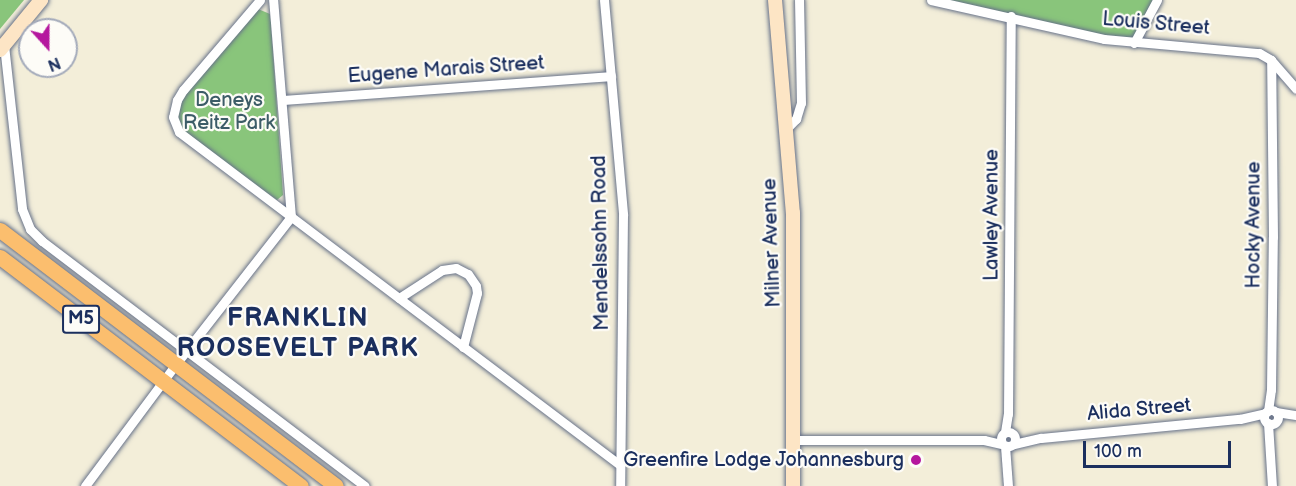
<!DOCTYPE html>
<style>
body{margin:0}
#map{position:relative;width:1296px;height:486px;overflow:hidden;background:#f3eed9;font-family:"Balsamiq Sans",sans-serif}
div>[style]{position:absolute}
.green>*{inset:0;background:#89c57b}
.roads{filter:drop-shadow(0 0 2px #677289) drop-shadow(0 0 2px #677289)}
.street>*{height:9px;margin:-4.5px;padding:0 4.5px;transform-origin:4.5px;border-radius:4.5px;background:#fff}
.street>.ring{margin:-4.5px;padding:0;box-sizing:content-box;background:none;border:9px solid #fff;border-radius:50%}
.secondary>*{height:14px;margin:-7px;padding:0 7px;transform-origin:7px;border-radius:7px;background:#fde5c5}
.primary>*{height:15px;margin:-7.5px;padding:0 7.5px;transform-origin:7.5px;border-radius:7.5px;background:#fbbe6e}
.dots>*{width:16px;height:16px;translate:-50% -50%;box-sizing:border-box;border:3px solid #fdfcf7;border-radius:50%}
span{translate:-50% -50%;white-space:nowrap;text-align:center;line-height:1.15;-webkit-text-stroke:4.5px #fdfcf7;paint-order:stroke}
.shield-label span{padding:2px 4px;background:#fdfcf7;border:2px solid;border-radius:4px;-webkit-text-stroke-width:0}
.shield-label{font-size:18px;color:#1b2f5e;font-weight:700}
.street-label{font-size:20px;color:#1b2f5e}
.park-label{font-size:20px;color:#3c5c67}
.poi-label{font-size:20px;color:#1b2f5e}
.right{translate:-100% -50%;text-align:right}
.district-label{font-size:26px;color:#1b2f5e;font-weight:700;letter-spacing:1.5px}
.north{position:absolute;left:18px;top:18px;width:60px;height:60px;box-sizing:border-box;background:#fdfcf7;border:2px solid #a3aaba;border-radius:50%;rotate:159deg;font-size:16px;font-weight:700;line-height:24px;text-align:center;color:#1b2f5e}
.north::after{content:'';display:block;margin:auto;width:21px;height:27px;background:#b5179e;clip-path:polygon(50% 0,100% 100%,50% 72%,0 100%)}
.scale{position:absolute;left:1083px;top:441px;width:148px;height:27px;box-sizing:border-box;border:3px solid #1b2f5e;border-top:0;padding-left:8px;font-size:18px;line-height:21px;white-space:nowrap;color:#1b2f5e;-webkit-text-stroke:4px #fdfcf7;paint-order:stroke}
</style>
<div id="map">
<div class="green">
<div style="clip-path:polygon(0 0,24px 0,0 29px)"></div>
<div style="clip-path:polygon(930px 0,1157px 0,1134px 43px)"></div>
<div style="clip-path:polygon(258px 9px,270px 14px,271px 22px,283px 195px,277px 200px,179px 132px,174px 109px,177px 100px)"></div>
</div>
<div class="roads">
<div class="street">
<div style="left:260px;top:0;width:118px;rotate:130.5deg"></div>
<div style="left:183px;top:90px;width:12px;rotate:121deg"></div>
<div style="left:177px;top:100px;width:17px;rotate:103deg"></div>
<div style="left:173px;top:117px;width:16px;rotate:68deg"></div>
<div style="left:179px;top:132px;width:553px;rotate:37.06deg"></div>
<div style="left:604px;top:0;width:216px;rotate:84.9deg"></div>
<div style="left:623px;top:215px;width:271px;rotate:90.6deg"></div>
<div style="left:931px;top:0;width:177px;rotate:12.7deg"></div>
<div style="left:1104px;top:39px;width:156px;rotate:5.2deg"></div>
<div style="left:1259px;top:53px;width:14px;rotate:30deg"></div>
<div style="left:1271px;top:60px;width:38px;rotate:49deg"></div>
<div style="left:1134px;top:43px;width:49px;rotate:-61.9deg"></div>
<div style="left:4px;top:45px;width:165px;rotate:83.7deg"></div>
<div style="left:22px;top:209px;width:22px;rotate:68deg"></div>
<div style="left:30px;top:229px;width:17px;rotate:45deg"></div>
<div style="left:42px;top:241px;width:405px;rotate:37.2deg"></div>
<div style="left:284px;top:100px;width:328px;rotate:-4.2deg"></div>
<div style="left:785px;top:130px;width:16px;rotate:-45deg"></div>
<div style="left:796px;top:119px;width:17px;rotate:-73deg"></div>
<div style="left:801px;top:103px;width:103px;rotate:-91.1deg"></div>
<div style="left:399px;top:298px;width:51px;rotate:-33.1deg"></div>
<div style="left:442px;top:270px;width:14px;rotate:-8deg"></div>
<div style="left:456px;top:268px;width:13px;rotate:27deg"></div>
<div style="left:468px;top:274px;width:14px;rotate:56deg"></div>
<div style="left:476px;top:286px;width:7px;rotate:82deg"></div>
<div style="left:477px;top:293px;width:56px;rotate:104.5deg"></div>
<div class="ring" style="left:1264px;top:410px;width:5px;height:5px"></div>
<div style="left:1268px;top:411px;width:21px;rotate:-82deg"></div>
<div style="left:1271px;top:390px;width:153px;rotate:-89.3deg"></div>
<div style="left:1273px;top:237px;width:177px;rotate:-90.6deg"></div>
<div style="left:1276px;top:412px;width:20px;rotate:9deg"></div>
<div style="left:1268px;top:423px;width:63px;rotate:86.4deg"></div>
<div class="ring" style="left:1001px;top:432px;width:5px;height:5px"></div>
<div style="left:1005px;top:432px;width:18px;rotate:-81deg"></div>
<div style="left:1008px;top:414px;width:398px;rotate:-89.6deg"></div>
<div style="left:793px;top:440px;width:191px"></div>
<div style="left:984px;top:440px;width:18px;rotate:13deg"></div>
<div style="left:1014px;top:444px;width:28px;rotate:-13deg"></div>
<div style="left:1041px;top:438px;width:200px;rotate:-5.5deg"></div>
<div style="left:1240px;top:419px;width:26px;rotate:-13deg"></div>
<div style="left:1005px;top:446px;width:40px;rotate:85.7deg"></div>
<div style="left:85px;top:486px;width:152px;rotate:-53.3deg"></div>
<div style="left:176px;top:364px;width:187px;rotate:-52deg"></div>
<div style="left:291px;top:217px;width:218px;rotate:-94.7deg"></div>
</div>
<div class="secondary">
<div style="left:775px;top:0;width:214px;rotate:85.2deg"></div>
<div style="left:793px;top:213px;width:273px;rotate:90deg"></div>
<div style="left:0;top:50px;width:65px;rotate:-50.6deg"></div>
</div>
<div class="primary">
<div style="left:0;top:230px;width:422px;rotate:37.3deg"></div>
<div style="left:0;top:257px;width:378px;rotate:37.3deg"></div>
</div>
</div>
<div class="dots">
<div style="left:916px;top:460px;background:#b5179e"></div>
</div>
<div class="shield-label">
<span style="left:81px;top:319px">M5</span>
</div>
<div class="street-label">
<span style="left:1156px;top:24px;rotate:5deg">Louis Street</span>
<span style="left:446px;top:70px;rotate:-4deg">Eugene Marais Street</span>
<span style="left:992px;top:215px;rotate:-90deg">Lawley Avenue</span>
<span style="left:1254px;top:225px;rotate:-90deg">Hocky Avenue</span>
<span style="left:601px;top:243px;rotate:-91deg">Mendelssohn Road</span>
<span style="left:772px;top:243px;rotate:-92deg">Milner Avenue</span>
<span style="left:1139px;top:410px;rotate:-5deg">Alida Street</span>
</div>
<div class="park-label">
<span style="left:229px;top:112px">Deneys<br>Reitz Park</span>
</div>
<div class="poi-label">
<span class="right" style="left:904px;top:460px">Greenfire Lodge Johannesburg</span>
</div>
<div class="district-label">
<span style="left:298px;top:334px">FRANKLIN<br>ROOSEVELT PARK</span>
</div>
<div class="north">N</div>
<div class="scale">100 m</div>
</div>
